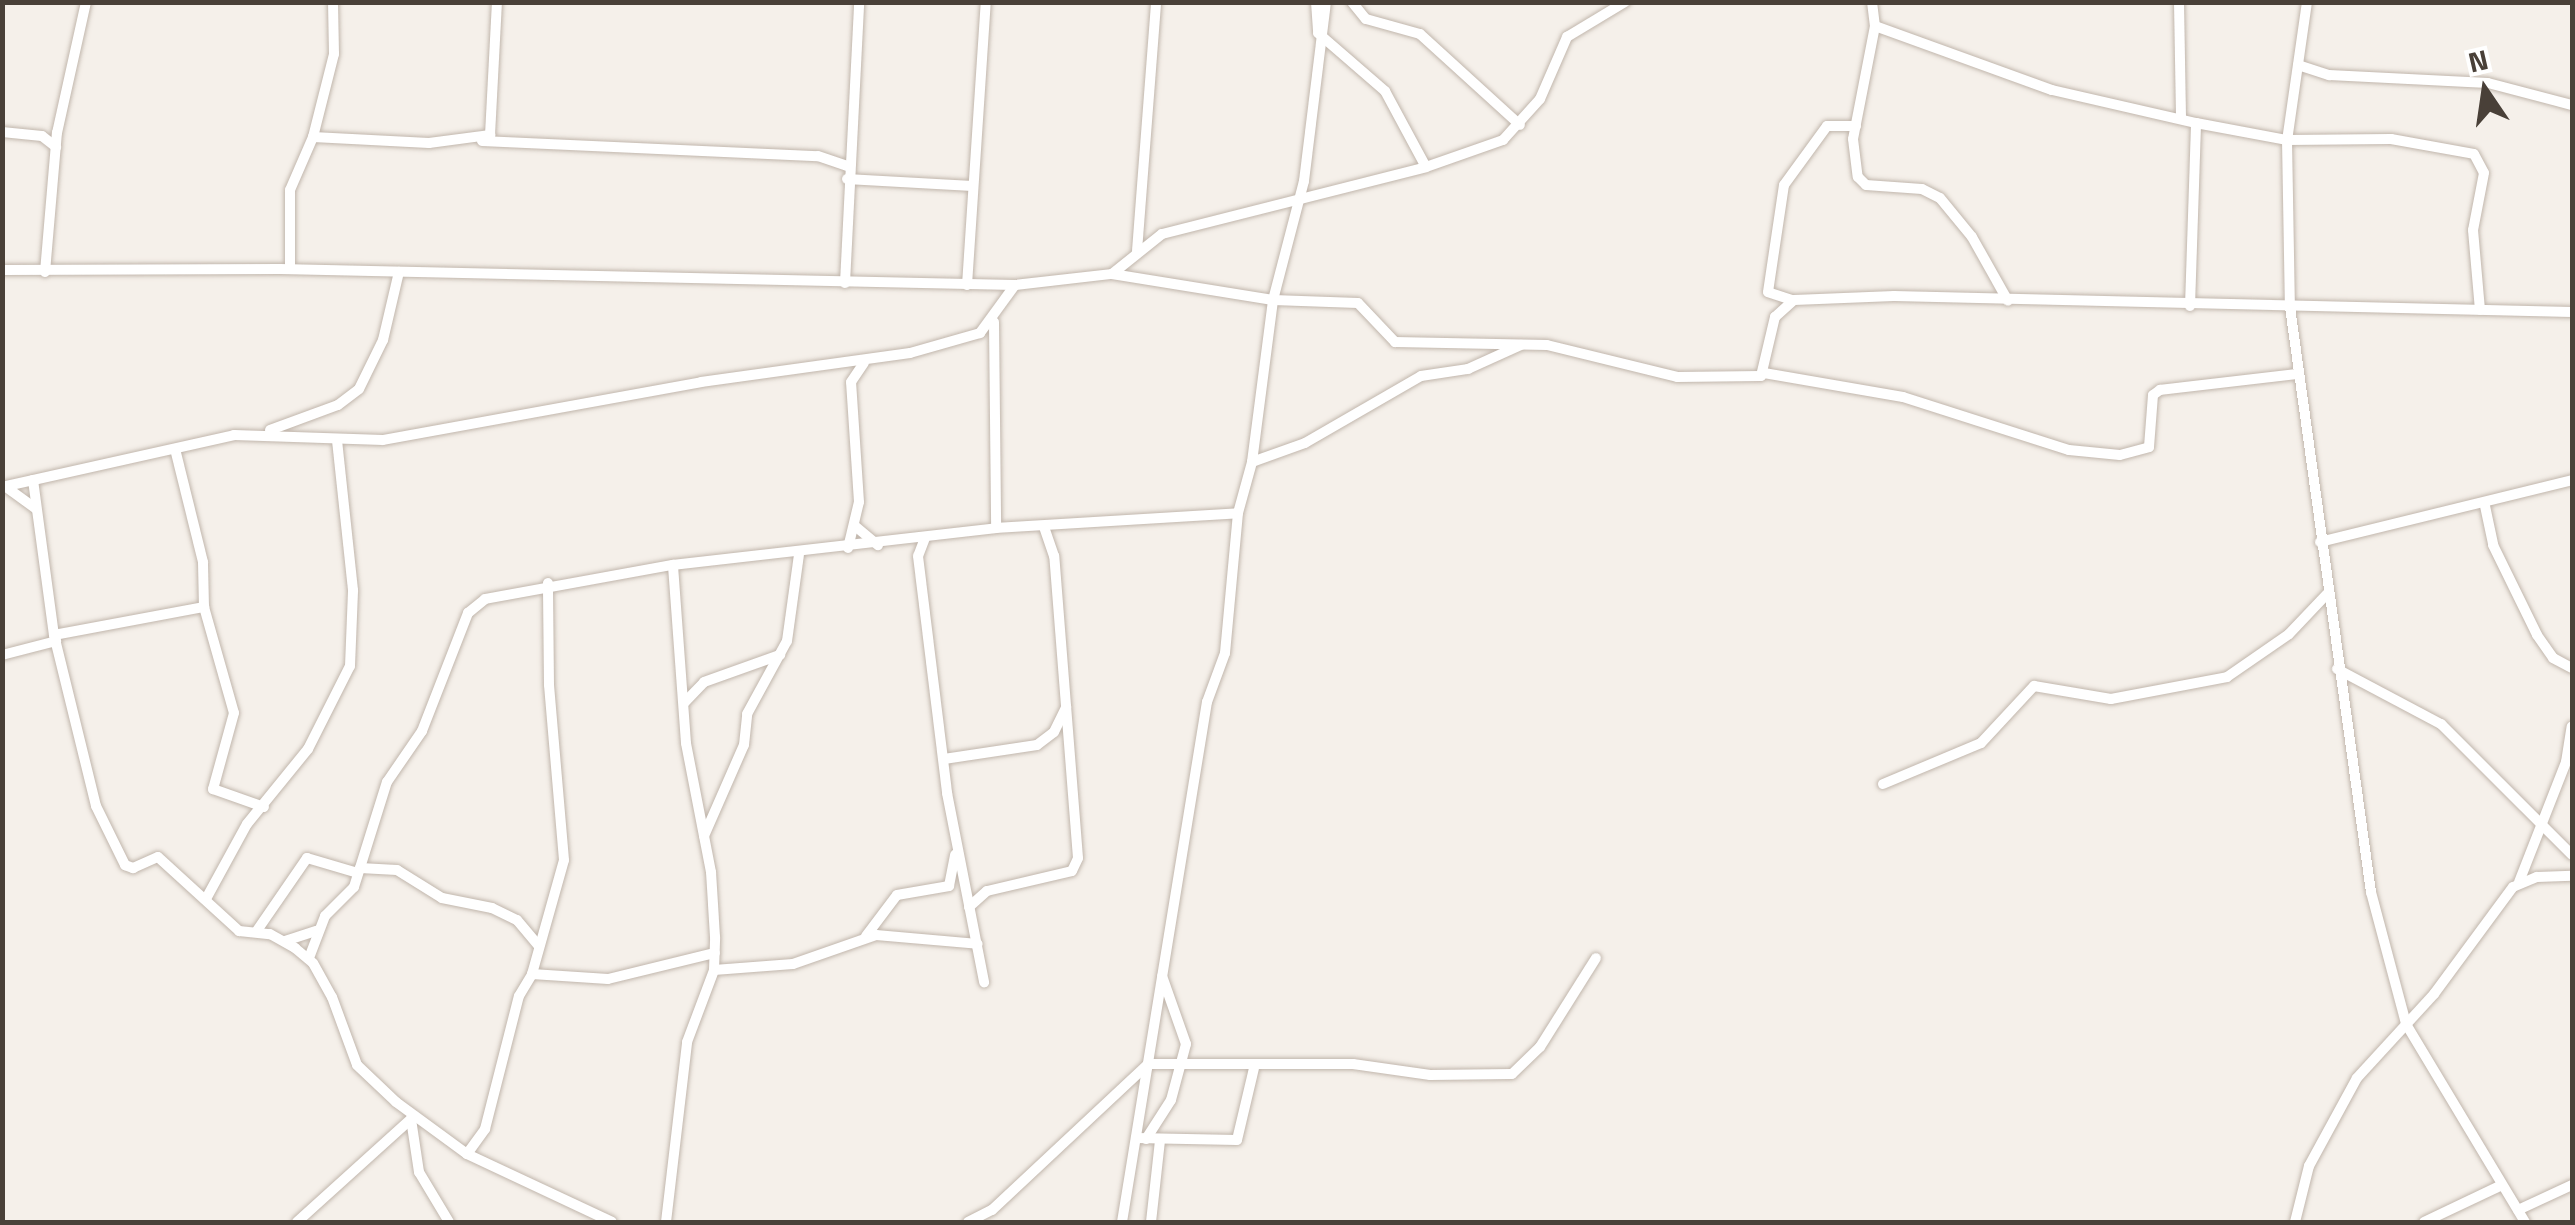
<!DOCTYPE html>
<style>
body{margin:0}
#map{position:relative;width:2575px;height:1225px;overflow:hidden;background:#f5f0ea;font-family:"Titillium Web",sans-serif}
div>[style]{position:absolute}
.roads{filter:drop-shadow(0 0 2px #c1b6ac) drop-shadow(0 0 2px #c1b6ac)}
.street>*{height:10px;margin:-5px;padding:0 5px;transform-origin:5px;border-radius:5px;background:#fff}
span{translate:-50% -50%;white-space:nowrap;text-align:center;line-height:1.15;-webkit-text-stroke:10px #fff;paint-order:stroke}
.frame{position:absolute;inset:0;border:5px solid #494038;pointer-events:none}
.north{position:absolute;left:2435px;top:40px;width:100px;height:100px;-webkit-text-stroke:8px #fff;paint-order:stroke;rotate:347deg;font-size:28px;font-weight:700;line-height:40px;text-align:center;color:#494038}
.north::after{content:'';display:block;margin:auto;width:35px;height:45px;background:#494038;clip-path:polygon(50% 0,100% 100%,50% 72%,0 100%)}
</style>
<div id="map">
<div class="roads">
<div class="street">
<div style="left:1316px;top:2px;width:31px;rotate:86deg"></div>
<div style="left:1318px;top:33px;width:89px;rotate:40.9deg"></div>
<div style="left:1385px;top:91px;width:86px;rotate:61.7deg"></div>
<div style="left:1352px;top:2px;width:22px;rotate:51deg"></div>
<div style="left:1366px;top:19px;width:56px;rotate:15.5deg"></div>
<div style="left:1420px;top:34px;width:135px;rotate:42.3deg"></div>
<div style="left:1872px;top:2px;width:24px;rotate:83deg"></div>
<div style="left:1875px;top:26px;width:115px;rotate:101deg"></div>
<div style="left:1853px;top:139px;width:38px;rotate:83deg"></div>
<div style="left:1858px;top:177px;width:11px;rotate:45deg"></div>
<div style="left:1866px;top:185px;width:56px;rotate:4.1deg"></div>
<div style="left:1922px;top:189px;width:20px;rotate:27deg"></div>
<div style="left:1940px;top:198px;width:50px;rotate:50.6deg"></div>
<div style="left:1972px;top:237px;width:73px;rotate:60.6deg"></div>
<div style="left:2179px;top:2px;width:117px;rotate:89deg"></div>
<div style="left:2307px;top:2px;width:139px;rotate:98.2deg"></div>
<div style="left:2287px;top:140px;width:167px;rotate:89deg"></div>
<div style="left:2290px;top:307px;width:591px;rotate:82.12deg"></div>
<div style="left:2371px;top:892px;width:137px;rotate:75.1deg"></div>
<div style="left:2406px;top:1024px;width:231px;rotate:59deg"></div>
<div style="left:1875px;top:26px;width:188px;rotate:19.9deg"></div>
<div style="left:2052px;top:90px;width:148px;rotate:12.9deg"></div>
<div style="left:2196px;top:123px;width:93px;rotate:10.6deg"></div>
<div style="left:2287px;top:140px;width:104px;rotate:-0.6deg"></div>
<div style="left:2391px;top:139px;width:84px;rotate:10.2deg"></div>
<div style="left:2474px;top:154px;width:21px;rotate:62deg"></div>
<div style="left:2484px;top:173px;width:58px;rotate:100.9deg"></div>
<div style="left:2473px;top:230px;width:80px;rotate:85deg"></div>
<div style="left:2298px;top:65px;width:33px;rotate:18deg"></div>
<div style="left:2329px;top:75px;width:159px;rotate:2.9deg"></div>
<div style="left:2488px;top:83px;width:87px;rotate:14.7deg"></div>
<div style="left:2px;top:132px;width:40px;rotate:5.7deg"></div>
<div style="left:42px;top:136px;width:18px;rotate:38deg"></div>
<div style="left:313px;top:137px;width:116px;rotate:3deg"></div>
<div style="left:429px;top:143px;width:62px;rotate:-7.5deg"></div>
<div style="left:490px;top:135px;width:133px;rotate:-87deg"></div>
<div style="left:482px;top:141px;width:336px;rotate:2.6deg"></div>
<div style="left:818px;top:156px;width:31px;rotate:19deg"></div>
<div style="left:847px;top:179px;width:125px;rotate:3.2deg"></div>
<div style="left:1137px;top:251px;width:250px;rotate:-85.6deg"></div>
<div style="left:290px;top:269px;width:79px;rotate:-90deg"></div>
<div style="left:290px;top:190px;width:58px;rotate:-66.5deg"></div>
<div style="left:313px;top:137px;width:86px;rotate:-75.8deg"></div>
<div style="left:334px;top:54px;width:52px;rotate:-91.1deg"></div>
<div style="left:2px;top:270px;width:278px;rotate:-0.2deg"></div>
<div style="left:280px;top:269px;width:735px;rotate:1.25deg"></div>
<div style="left:1015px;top:285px;width:98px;rotate:-6.5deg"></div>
<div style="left:1112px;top:274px;width:64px;rotate:-38.7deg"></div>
<div style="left:1162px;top:234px;width:272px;rotate:-14.2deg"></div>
<div style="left:1426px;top:167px;width:82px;rotate:-19.3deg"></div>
<div style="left:1503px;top:140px;width:55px;rotate:-47.9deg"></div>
<div style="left:1540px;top:99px;width:68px;rotate:-66.5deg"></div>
<div style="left:1567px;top:37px;width:68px;rotate:-31.1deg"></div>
<div style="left:45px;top:272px;width:140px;rotate:-85.1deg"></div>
<div style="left:57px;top:133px;width:134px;rotate:-77.5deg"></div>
<div style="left:1112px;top:274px;width:163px;rotate:9.2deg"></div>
<div style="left:1273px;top:300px;width:85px;rotate:2deg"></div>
<div style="left:1358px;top:303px;width:54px;rotate:46.5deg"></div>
<div style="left:1395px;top:342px;width:152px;rotate:1.1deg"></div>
<div style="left:1547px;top:345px;width:134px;rotate:13.8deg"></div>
<div style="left:1677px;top:377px;width:84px;rotate:-0.7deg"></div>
<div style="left:1761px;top:376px;width:61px;rotate:-76.7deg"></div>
<div style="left:1775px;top:317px;width:25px;rotate:-42deg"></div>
<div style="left:1794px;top:300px;width:100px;rotate:-2.3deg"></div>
<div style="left:1894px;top:296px;width:678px;rotate:1.35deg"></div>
<div style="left:845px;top:283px;width:281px;rotate:-87.1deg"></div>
<div style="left:967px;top:285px;width:284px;rotate:-86.2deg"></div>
<div style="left:1792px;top:300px;width:25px;rotate:-162deg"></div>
<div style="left:1768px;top:292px;width:108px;rotate:-81.5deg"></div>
<div style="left:1784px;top:185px;width:73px;rotate:-53.9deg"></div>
<div style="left:1827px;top:126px;width:29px"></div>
<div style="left:2190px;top:306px;width:183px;rotate:-88.1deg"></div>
<div style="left:994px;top:322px;width:206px;rotate:89.4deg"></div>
<div style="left:1764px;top:373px;width:141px;rotate:9.8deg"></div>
<div style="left:1903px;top:397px;width:174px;rotate:17.7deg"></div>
<div style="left:2069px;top:450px;width:51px;rotate:5.6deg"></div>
<div style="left:2120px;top:455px;width:30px;rotate:-15deg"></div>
<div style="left:2149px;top:447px;width:52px;rotate:-85.6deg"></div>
<div style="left:2153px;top:395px;width:9px;rotate:-36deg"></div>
<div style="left:2160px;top:390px;width:137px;rotate:-6.7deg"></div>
<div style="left:270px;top:430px;width:72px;rotate:-20.2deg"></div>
<div style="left:338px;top:405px;width:26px;rotate:-37deg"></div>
<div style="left:359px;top:389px;width:55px;rotate:-63.9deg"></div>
<div style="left:383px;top:340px;width:70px;rotate:-76.8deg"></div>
<div style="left:1252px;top:462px;width:56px;rotate:-19.7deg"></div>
<div style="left:1305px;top:443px;width:134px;rotate:-30deg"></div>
<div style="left:1421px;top:376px;width:48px;rotate:-8.5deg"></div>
<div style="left:1468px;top:369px;width:58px;rotate:-24.4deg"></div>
<div style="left:33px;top:480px;width:156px;rotate:82.3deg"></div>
<div style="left:54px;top:635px;width:176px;rotate:76.2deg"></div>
<div style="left:96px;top:806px;width:66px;rotate:63.8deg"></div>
<div style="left:125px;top:865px;width:9px;rotate:21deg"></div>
<div style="left:133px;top:868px;width:27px;rotate:-24deg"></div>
<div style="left:158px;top:857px;width:110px;rotate:42.4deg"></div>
<div style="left:239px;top:931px;width:31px;rotate:6deg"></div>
<div style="left:270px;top:934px;width:29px;rotate:29deg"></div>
<div style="left:295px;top:948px;width:23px;rotate:40deg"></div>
<div style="left:313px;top:963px;width:39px;rotate:61deg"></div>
<div style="left:332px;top:997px;width:72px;rotate:69.8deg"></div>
<div style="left:357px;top:1065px;width:54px;rotate:43.5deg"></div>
<div style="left:396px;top:1102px;width:88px;rotate:36.2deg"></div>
<div style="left:467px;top:1154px;width:160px;rotate:25.1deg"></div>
<div style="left:2px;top:487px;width:238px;rotate:-12.6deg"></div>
<div style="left:234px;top:435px;width:149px;rotate:1.9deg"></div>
<div style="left:383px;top:440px;width:323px;rotate:-10.3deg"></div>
<div style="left:701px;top:382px;width:211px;rotate:-7.9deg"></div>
<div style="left:910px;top:353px;width:73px;rotate:-15.9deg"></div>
<div style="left:980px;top:333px;width:59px;rotate:-53.9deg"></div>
<div style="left:6px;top:487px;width:37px;rotate:36deg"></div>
<div style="left:2485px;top:506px;width:40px;rotate:78deg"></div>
<div style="left:2493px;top:545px;width:100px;rotate:63.9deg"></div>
<div style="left:2537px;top:635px;width:28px;rotate:55deg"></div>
<div style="left:2553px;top:658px;width:21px;rotate:28deg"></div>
<div style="left:855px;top:526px;width:30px;rotate:40deg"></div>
<div style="left:925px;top:538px;width:19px;rotate:111deg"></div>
<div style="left:918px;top:556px;width:239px;rotate:83deg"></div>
<div style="left:947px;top:793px;width:193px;rotate:78.9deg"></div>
<div style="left:2320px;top:542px;width:260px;rotate:-13.8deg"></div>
<div style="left:848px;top:548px;width:47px;rotate:-76.6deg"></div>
<div style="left:859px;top:502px;width:120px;rotate:-93.8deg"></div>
<div style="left:851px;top:382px;width:23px;rotate:-56deg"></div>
<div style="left:204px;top:607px;width:110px;rotate:74.2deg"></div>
<div style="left:234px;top:713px;width:79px;rotate:105.4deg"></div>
<div style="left:213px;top:789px;width:54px;rotate:19.4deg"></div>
<div style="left:54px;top:635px;width:153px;rotate:-10.6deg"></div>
<div style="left:204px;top:607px;width:45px;rotate:-91.3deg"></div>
<div style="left:203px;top:562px;width:116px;rotate:-103.9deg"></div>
<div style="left:2px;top:655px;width:56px;rotate:-14.5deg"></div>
<div style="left:2337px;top:669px;width:118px;rotate:27.9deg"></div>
<div style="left:2441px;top:724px;width:185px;rotate:45deg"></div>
<div style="left:684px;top:703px;width:29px;rotate:-46deg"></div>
<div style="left:704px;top:682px;width:81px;rotate:-19.6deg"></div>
<div style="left:944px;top:759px;width:94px;rotate:-8.6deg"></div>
<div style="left:1037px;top:745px;width:21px;rotate:-37deg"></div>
<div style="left:1054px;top:732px;width:28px;rotate:-64deg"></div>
<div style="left:1883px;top:784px;width:106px;rotate:-22.7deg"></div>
<div style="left:1981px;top:743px;width:78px;rotate:-47.1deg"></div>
<div style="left:2034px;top:686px;width:78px;rotate:9.6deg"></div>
<div style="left:2111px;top:699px;width:118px;rotate:-10.7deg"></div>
<div style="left:2227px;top:677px;width:75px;rotate:-34.7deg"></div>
<div style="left:2289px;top:634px;width:55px;rotate:-46.5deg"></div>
<div style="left:704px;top:836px;width:99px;rotate:-66.3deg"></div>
<div style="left:744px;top:745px;width:31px;rotate:-84deg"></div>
<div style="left:747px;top:714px;width:83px;rotate:-61.3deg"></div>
<div style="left:787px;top:641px;width:87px;rotate:-82.1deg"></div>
<div style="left:360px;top:868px;width:37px;rotate:3deg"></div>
<div style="left:397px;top:870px;width:53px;rotate:31.9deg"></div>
<div style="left:442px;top:898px;width:51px;rotate:11.3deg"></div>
<div style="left:492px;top:908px;width:28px;rotate:26deg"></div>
<div style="left:517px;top:920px;width:33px;rotate:50deg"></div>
<div style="left:2519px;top:882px;width:129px;rotate:-68.6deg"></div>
<div style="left:2566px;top:762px;width:36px;rotate:-81deg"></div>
<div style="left:207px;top:897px;width:83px;rotate:-61.3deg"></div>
<div style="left:247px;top:824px;width:97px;rotate:-50.9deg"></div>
<div style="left:308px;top:749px;width:93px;rotate:-63.2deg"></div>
<div style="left:350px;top:666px;width:76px;rotate:-87.7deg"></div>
<div style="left:353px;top:590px;width:150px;rotate:-96.1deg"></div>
<div style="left:969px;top:907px;width:24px;rotate:-42deg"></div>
<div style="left:987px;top:891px;width:87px;rotate:-13.2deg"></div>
<div style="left:1072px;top:871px;width:14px;rotate:-65deg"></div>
<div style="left:1078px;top:858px;width:303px;rotate:-94.5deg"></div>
<div style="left:1054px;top:556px;width:31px;rotate:-109deg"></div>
<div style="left:256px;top:932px;width:90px;rotate:-55.4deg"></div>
<div style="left:307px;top:858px;width:53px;rotate:16.4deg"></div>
<div style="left:866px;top:936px;width:51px;rotate:-52.9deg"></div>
<div style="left:897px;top:895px;width:53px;rotate:-9.8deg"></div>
<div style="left:949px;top:886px;width:32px;rotate:-79deg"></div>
<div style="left:285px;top:941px;width:33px;rotate:-18deg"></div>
<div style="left:309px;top:958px;width:45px;rotate:-69.1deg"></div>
<div style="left:325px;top:916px;width:41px;rotate:-45deg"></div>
<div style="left:354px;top:887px;width:110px;rotate:-72.6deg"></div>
<div style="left:387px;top:782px;width:62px;rotate:-55.5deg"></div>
<div style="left:422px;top:731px;width:127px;rotate:-68.7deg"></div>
<div style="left:468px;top:613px;width:22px;rotate:-39deg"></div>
<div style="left:485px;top:599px;width:191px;rotate:-10.3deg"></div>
<div style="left:673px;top:565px;width:325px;rotate:-6.5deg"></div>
<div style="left:996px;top:528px;width:242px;rotate:-3.5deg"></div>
<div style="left:714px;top:970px;width:79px;rotate:-4.3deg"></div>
<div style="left:793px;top:964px;width:88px;rotate:-19.3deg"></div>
<div style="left:876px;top:935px;width:102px;rotate:5deg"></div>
<div style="left:532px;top:974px;width:76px;rotate:3.8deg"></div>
<div style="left:608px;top:979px;width:110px;rotate:-13.7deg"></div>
<div style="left:411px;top:1119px;width:54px;rotate:81.4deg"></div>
<div style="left:419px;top:1172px;width:58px;rotate:59deg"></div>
<div style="left:1136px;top:1138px;width:101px;rotate:1.1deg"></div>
<div style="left:1237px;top:1140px;width:78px;rotate:-76.7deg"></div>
<div style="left:1146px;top:1139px;width:46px;rotate:-57.3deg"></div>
<div style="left:1171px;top:1100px;width:58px;rotate:-75deg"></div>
<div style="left:1186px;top:1044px;width:72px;rotate:-109.4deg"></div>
<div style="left:467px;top:1154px;width:31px;rotate:-54deg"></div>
<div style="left:485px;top:1129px;width:137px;rotate:-75.7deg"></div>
<div style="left:519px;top:996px;width:26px;rotate:-59deg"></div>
<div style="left:532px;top:974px;width:118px;rotate:-74.3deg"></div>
<div style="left:564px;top:860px;width:176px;rotate:-94.9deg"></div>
<div style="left:549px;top:685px;width:102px;rotate:-90.6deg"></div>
<div style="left:2518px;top:1210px;width:60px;rotate:-24.8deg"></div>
<div style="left:297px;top:1222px;width:154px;rotate:-42.1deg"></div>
<div style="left:666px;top:1222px;width:181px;rotate:-83.3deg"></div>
<div style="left:687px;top:1042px;width:77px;rotate:-69.4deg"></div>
<div style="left:714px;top:970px;width:33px;rotate:-88deg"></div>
<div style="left:715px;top:937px;width:65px;rotate:-93.5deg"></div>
<div style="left:711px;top:872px;width:131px;rotate:-101deg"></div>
<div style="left:686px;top:743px;width:178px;rotate:-94.2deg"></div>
<div style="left:968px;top:1222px;width:27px;rotate:-27deg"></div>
<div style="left:992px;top:1210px;width:214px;rotate:-43.1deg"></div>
<div style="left:1148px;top:1064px;width:205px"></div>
<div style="left:1353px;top:1064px;width:78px;rotate:8.1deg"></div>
<div style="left:1430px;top:1075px;width:82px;rotate:-0.7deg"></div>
<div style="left:1512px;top:1074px;width:39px;rotate:-44deg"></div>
<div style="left:1540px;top:1047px;width:105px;rotate:-57.8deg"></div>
<div style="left:1122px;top:1222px;width:527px;rotate:-80.72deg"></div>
<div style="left:1207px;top:702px;width:52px;rotate:-69.8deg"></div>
<div style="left:1225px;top:653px;width:141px;rotate:-84.7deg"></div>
<div style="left:1238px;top:513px;width:53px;rotate:-74.6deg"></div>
<div style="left:1252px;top:462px;width:163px;rotate:-82.6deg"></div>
<div style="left:1273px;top:300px;width:123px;rotate:-75.4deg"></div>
<div style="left:1304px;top:181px;width:180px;rotate:-83deg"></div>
<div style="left:1151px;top:1222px;width:82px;rotate:-83.7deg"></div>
<div style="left:2295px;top:1222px;width:58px;rotate:-76deg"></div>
<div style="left:2309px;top:1166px;width:100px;rotate:-61.4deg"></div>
<div style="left:2357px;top:1078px;width:114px;rotate:-47.5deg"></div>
<div style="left:2434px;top:994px;width:133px;rotate:-53.6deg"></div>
<div style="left:2513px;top:887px;width:26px;rotate:-23deg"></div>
<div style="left:2537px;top:877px;width:35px;rotate:-2deg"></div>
<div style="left:2424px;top:1222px;width:86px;rotate:-25.4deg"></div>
</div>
</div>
<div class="frame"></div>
<div class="north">N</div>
</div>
